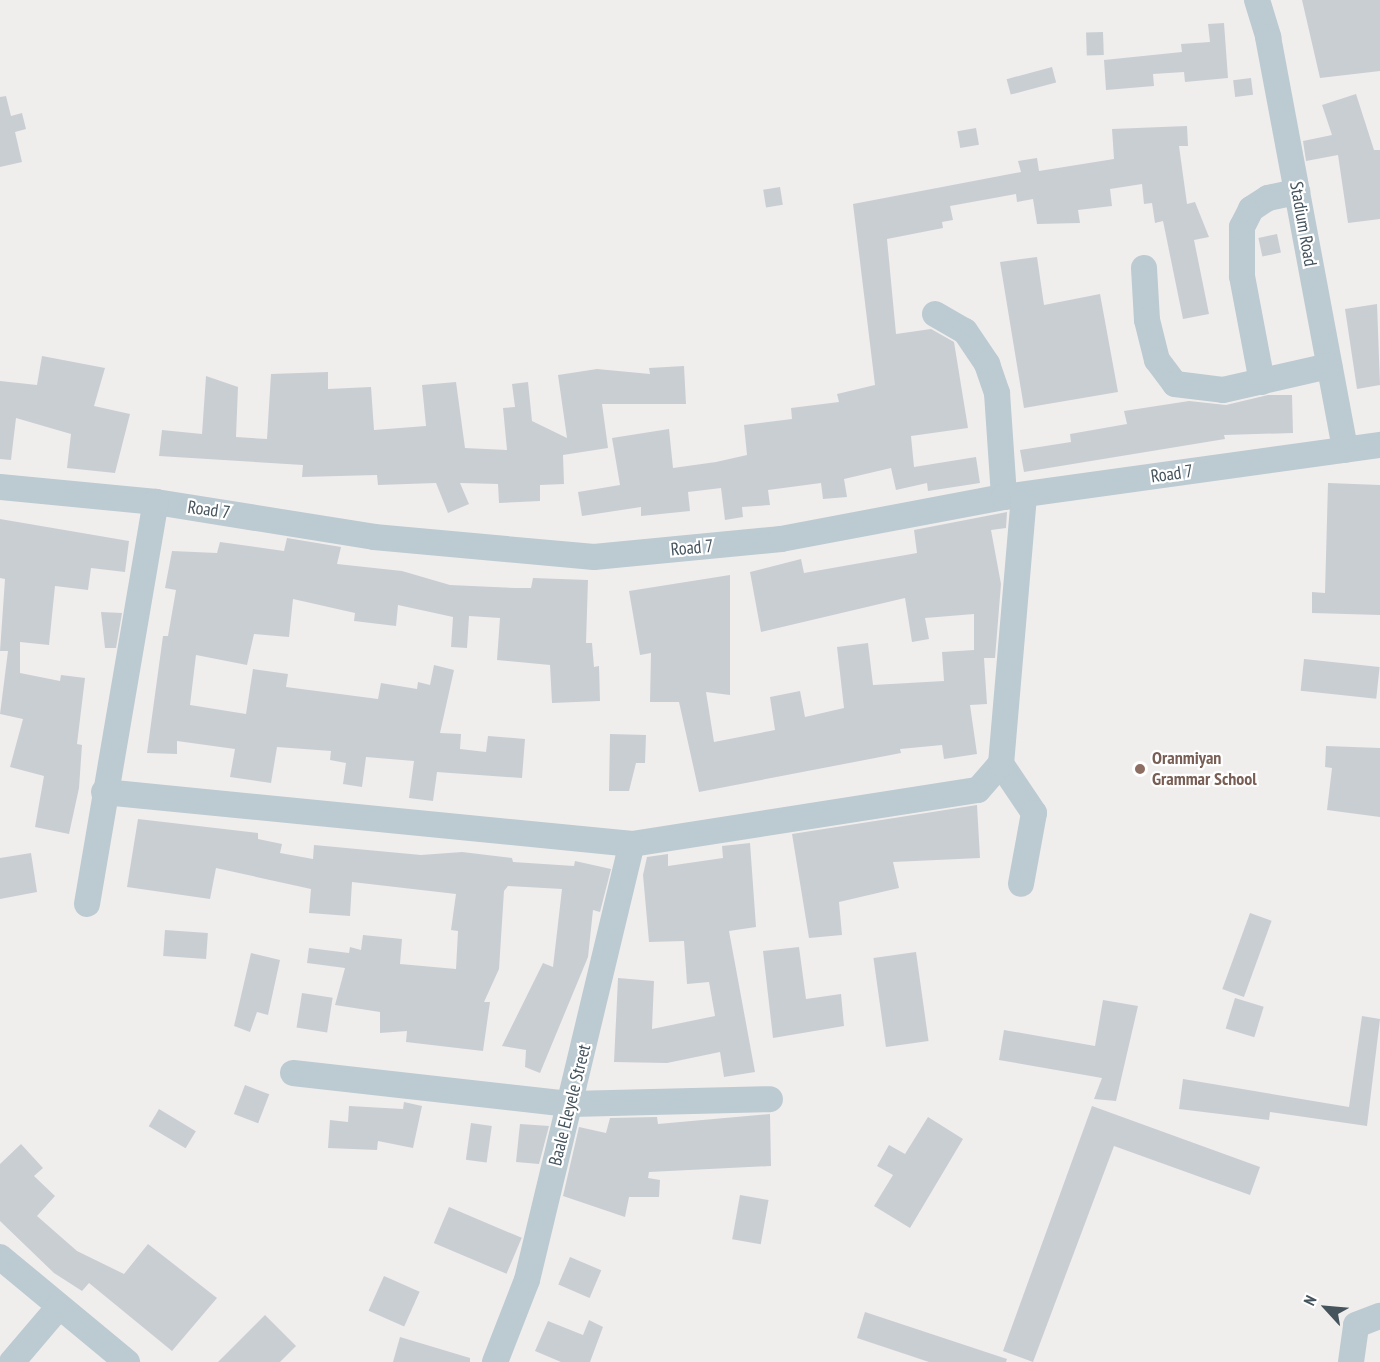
<!DOCTYPE html>
<style>
body{margin:0}
#map{position:relative;width:1380px;height:1362px;overflow:hidden;background:#f0eded;font-family:"PT Sans Narrow",sans-serif}
div>[style]{position:absolute}
.building>*{inset:0;background:#c9ced3;transform-origin:0 0}
.minor>*{height:26px;margin:-13px;padding:0 13px;transform-origin:13px;border-radius:13px;background:#bccad1}
.dots>*{width:16px;height:16px;translate:-50% -50%;box-sizing:border-box;border:3px solid #fff;border-radius:50%}
span{translate:-50% -50%;white-space:nowrap;text-align:center;line-height:1.15;-webkit-text-stroke:4.5px #fff;paint-order:stroke}
.street-label{font-size:18px;color:#44535c}
.education-label{font-size:18px;color:#785e54;font-weight:700}
.left{translate:0 -50%;text-align:left}
.north{position:absolute;left:1296px;top:1278px;width:60px;height:60px;-webkit-text-stroke:4px #fff;paint-order:stroke;rotate:296deg;font-size:16px;font-weight:700;line-height:24px;text-align:center;color:#44535c}
.north::after{content:'';display:block;margin:auto;width:21px;height:27px;background:#44535c;clip-path:polygon(50% 0,100% 100%,50% 72%,0 100%)}
</style>
<div id="map">
<div class="building">
<div style="clip-path:polygon(1302px 0,1380px 0,1380px 71px,1320px 78px)"></div>
<div style="clip-path:polygon(1224px 23px,1228px 78px,1185px 82px,1184px 72px,1153px 74px,1154px 86px,1106px 90px,1104px 60px,1182px 52px,1181px 44px,1210px 42px,1208px 24px)"></div>
<div style="left:1103px;top:32px;width:23px;height:17px;rotate:88deg"></div>
<div style="left:1052px;top:67px;width:16px;height:47px;rotate:75deg"></div>
<div style="left:1251px;top:78px;width:17px;height:18px;rotate:83deg"></div>
<div style="clip-path:polygon(1356px 94px,1374px 150px,1380px 150px,1380px 219px,1348px 223px,1338px 155px,1306px 161px,1303px 141px,1332px 135px,1322px 105px)"></div>
<div style="clip-path:polygon(6px 96px,11px 116px,22px 113px,26px 129px,15px 132px,22px 162px,0 167px,0 97px)"></div>
<div style="clip-path:polygon(1187px 126px,1188px 146px,1179px 146px,1187px 204px,1195px 202px,1209px 237px,1194px 240px,1209px 314px,1183px 319px,1163px 221px,1155px 223px,1152px 203px,1144px 204px,1142px 184px,1110px 189px,1112px 206px,1078px 210px,1080px 223px,1037px 224px,1033px 199px,1017px 202px,1016px 194px,950px 206px,953px 220px,942px 222px,943px 228px,887px 239px,896px 334px,931px 329px,954px 342px,968px 428px,911px 436px,914px 467px,976px 457px,980px 483px,928px 491px,927px 483px,896px 490px,891px 468px,844px 479px,847px 497px,823px 499px,821px 483px,768px 490px,770px 505px,742px 507px,743px 517px,725px 520px,721px 488px,688px 492px,690px 511px,641px 516px,641px 507px,582px 516px,578px 492px,620px 485px,612px 438px,669px 429px,673px 468px,716px 462px,747px 455px,744px 425px,792px 419px,791px 408px,839px 402px,837px 394px,875px 385px,853px 204px,1021px 172px,1018px 161px,1037px 158px,1039px 171px,1114px 159px,1112px 129px)"></div>
<div style="left:976px;top:128px;width:17px;height:19px;rotate:80deg"></div>
<div style="left:780px;top:187px;width:18px;height:17px;rotate:81deg"></div>
<div style="left:1277px;top:234px;width:19px;height:19px;rotate:78deg"></div>
<div style="clip-path:polygon(1037px 257px,1044px 305px,1100px 294px,1118px 392px,1024px 408px,1000px 262px)"></div>
<div style="clip-path:polygon(1377px 304px,1380px 385px,1357px 389px,1345px 309px)"></div>
<div style="clip-path:polygon(42px 356px,105px 368px,94px 406px,130px 414px,115px 473px,67px 468px,71px 434px,16px 418px,11px 460px,0 459px,0 381px,37px 385px)"></div>
<div style="clip-path:polygon(684px 366px,686px 404px,602px 404px,608px 448px,563px 455px,564px 484px,540px 485px,540px 501px,499px 503px,498px 484px,460px 483px,469px 504px,448px 513px,436px 483px,378px 485px,377px 475px,302px 477px,303px 465px,159px 456px,162px 430px,202px 434px,206px 376px,238px 387px,236px 437px,267px 439px,271px 374px,328px 372px,328px 389px,371px 387px,374px 430px,426px 426px,422px 385px,456px 382px,465px 448px,507px 450px,503px 408px,515px 407px,512px 384px,528px 382px,532px 421px,567px 438px,558px 375px,597px 369px,650px 374px,649px 368px)"></div>
<div style="clip-path:polygon(1268px 395px,1292px 395px,1293px 433px,1224px 435px,1225px 439px,1024px 472px,1020px 450px,1071px 442px,1070px 434px,1127px 424px,1124px 411px,1189px 401px,1226px 405px)"></div>
<div style="clip-path:polygon(1328px 483px,1380px 485px,1380px 615px,1312px 613px,1312px 592px,1325px 593px)"></div>
<div style="clip-path:polygon(1007px 512px,1006px 528px,991px 530px,1001px 584px,995px 658px,984px 658px,987px 704px,970px 705px,977px 754px,944px 759px,942px 745px,900px 749px,901px 753px,699px 792px,679px 702px,650px 702px,651px 653px,640px 655px,629px 591px,730px 575px,730px 695px,706px 692px,714px 742px,775px 730px,770px 697px,800px 691px,805px 717px,844px 708px,837px 647px,868px 643px,873px 685px,944px 681px,942px 652px,974px 650px,974px 614px,925px 618px,929px 639px,912px 642px,905px 598px,761px 632px,750px 572px,801px 559px,804px 573px,917px 553px,914px 530px)"></div>
<div style="clip-path:polygon(0 519px,129px 541px,125px 572px,91px 568px,88px 590px,55px 586px,49px 645px,20px 642px,20px 673px,60px 681px,61px 675px,85px 678px,77px 744px,82px 745px,79px 788px,69px 834px,35px 827px,44px 776px,10px 767px,23px 719px,0 714px,8px 651px,0 651px,5px 579px,0 578px)"></div>
<div style="clip-path:polygon(287px 538px,341px 547px,337px 564px,402px 571px,450px 585px,515px 588px,531px 588px,533px 578px,588px 580px,586px 643px,592px 643px,594px 667px,599px 666px,600px 701px,552px 703px,550px 665px,497px 660px,500px 618px,469px 616px,467px 648px,451px 647px,453px 617px,398px 605px,396px 626px,354px 621px,355px 613px,293px 599px,289px 637px,254px 634px,247px 665px,196px 655px,190px 705px,246px 714px,253px 669px,288px 674px,286px 687px,378px 699px,381px 683px,417px 689px,418px 682px,430px 685px,434px 665px,454px 670px,440px 733px,461px 734px,460px 749px,486px 752px,488px 736px,525px 739px,522px 778px,437px 772px,433px 801px,409px 798px,414px 761px,366px 757px,362px 787px,343px 784px,346px 763px,330px 760px,331px 751px,277px 747px,271px 783px,230px 777px,235px 749px,177px 741px,177px 754px,147px 753px,163px 636px,168px 636px,176px 590px,165px 588px,172px 551px,217px 553px,220px 542px,284px 551px)"></div>
<div style="clip-path:polygon(101px 612px,122px 613px,116px 648px,105px 648px)"></div>
<div style="left:1304px;top:659px;width:76px;height:32px;rotate:6deg"></div>
<div style="clip-path:polygon(610px 734px,646px 735px,645px 763px,636px 763px,629px 791px,609px 791px)"></div>
<div style="clip-path:polygon(1326px 746px,1380px 748px,1380px 817px,1327px 810px,1332px 768px,1325px 767px)"></div>
<div style="clip-path:polygon(977px 805px,980px 858px,893px 862px,899px 888px,839px 902px,842px 935px,809px 938px,792px 834px)"></div>
<div style="clip-path:polygon(138px 819px,258px 833px,258px 839px,282px 844px,280px 853px,313px 859px,314px 845px,421px 855px,462px 852px,512px 858px,513px 862px,574px 866px,575px 861px,611px 869px,600px 912px,593px 910px,588px 957px,540px 1073px,525px 1067px,526px 1050px,502px 1046px,543px 963px,553px 967px,562px 889px,508px 886px,504px 891px,499px 969px,484px 1002px,490px 1002px,483px 1051px,406px 1042px,407px 1031px,380px 1033px,380px 1012px,335px 1005px,345px 968px,307px 963px,309px 948px,349px 953px,350px 947px,361px 950px,363px 935px,402px 939px,400px 964px,456px 969px,458px 931px,451px 930px,456px 894px,352px 882px,350px 916px,309px 913px,311px 889px,216px 868px,210px 899px,127px 887px)"></div>
<div style="clip-path:polygon(750px 843px,756px 927px,729px 931px,755px 1072px,724px 1077px,720px 1052px,667px 1063px,614px 1062px,618px 978px,654px 981px,652px 1029px,715px 1016px,709px 982px,687px 984px,684px 941px,649px 942px,643px 875px,647px 857px,668px 854px,668px 866px,723px 858px,722px 846px)"></div>
<div style="clip-path:polygon(31px 853px,37px 892px,0 899px,0 858px)"></div>
<div style="left:1250px;top:913px;width:23px;height:81px;rotate:20deg"></div>
<div style="left:165px;top:930px;width:43px;height:26px;rotate:4deg"></div>
<div style="clip-path:polygon(799px 947px,806px 999px,841px 994px,844px 1026px,773px 1038px,763px 951px)"></div>
<div style="left:916px;top:952px;width:90px;height:43px;rotate:82deg"></div>
<div style="clip-path:polygon(251px 953px,280px 960px,268px 1015px,257px 1012px,250px 1032px,234px 1026px)"></div>
<div style="left:302px;top:993px;width:31px;height:35px;rotate:9deg"></div>
<div style="left:1235px;top:998px;width:30px;height:32px;rotate:17deg"></div>
<div style="clip-path:polygon(1103px 1000px,1138px 1006px,1116px 1101px,1094px 1099px,1102px 1078px,999px 1060px,1004px 1030px,1095px 1046px)"></div>
<div style="clip-path:polygon(1362px 1016px,1380px 1019px,1367px 1126px,1270px 1112px,1269px 1120px,1179px 1109px,1183px 1079px,1349px 1107px)"></div>
<div style="left:245px;top:1085px;width:26px;height:31px;rotate:21deg"></div>
<div style="clip-path:polygon(404px 1102px,422px 1106px,413px 1148px,378px 1141px,377px 1150px,328px 1148px,330px 1120px,348px 1122px,349px 1106px,403px 1109px)"></div>
<div style="clip-path:polygon(1092px 1106px,1260px 1167px,1250px 1195px,1114px 1146px,1033px 1362px,1003px 1351px)"></div>
<div style="left:159px;top:1109px;width:43px;height:20px;rotate:31deg"></div>
<div style="clip-path:polygon(770px 1114px,771px 1166px,649px 1172px,648px 1178px,660px 1180px,659px 1197px,629px 1197px,625px 1217px,563px 1196px,579px 1127px,606px 1133px,610px 1118px,657px 1117px,658px 1124px)"></div>
<div style="clip-path:polygon(928px 1117px,963px 1139px,910px 1228px,874px 1206px,893px 1175px,877px 1166px,889px 1145px,905px 1154px)"></div>
<div style="left:471px;top:1123px;width:21px;height:37px;rotate:8deg"></div>
<div style="clip-path:polygon(520px 1124px,549px 1126px,539px 1164px,516px 1162px)"></div>
<div style="clip-path:polygon(21px 1144px,43px 1168px,34px 1176px,55px 1196px,37px 1216px,77px 1251px,124px 1274px,148px 1244px,217px 1298px,172px 1351px,89px 1283px,82px 1291px,54px 1273px,0 1221px,0 1164px)"></div>
<div style="left:740px;top:1195px;width:29px;height:45px;rotate:10deg"></div>
<div style="left:449px;top:1207px;width:79px;height:39px;rotate:23deg"></div>
<div style="left:570px;top:1257px;width:34px;height:30px;rotate:23deg"></div>
<div style="left:384px;top:1276px;width:39px;height:38px;rotate:24deg"></div>
<div style="clip-path:polygon(865px 1312px,1007px 1359px,1006px 1362px,929px 1362px,857px 1338px)"></div>
<div style="clip-path:polygon(265px 1315px,296px 1346px,280px 1362px,218px 1362px)"></div>
<div style="clip-path:polygon(589px 1320px,603px 1327px,590px 1362px,561px 1362px,535px 1351px,548px 1321px,583px 1335px)"></div>
<div style="clip-path:polygon(400px 1337px,470px 1358px,470px 1362px,393px 1362px)"></div>
</div>
<div class="minor">
<div style="left:1257px;top:0;width:39px;rotate:73deg"></div>
<div style="left:1268px;top:37px;width:420px;rotate:79.4deg"></div>
<div style="left:1144px;top:268px;width:52px;rotate:86.7deg"></div>
<div style="left:1147px;top:320px;width:41px;rotate:76deg"></div>
<div style="left:1157px;top:360px;width:30px;rotate:53deg"></div>
<div style="left:1175px;top:384px;width:48px;rotate:7.1deg"></div>
<div style="left:1223px;top:390px;width:109px;rotate:-12.8deg"></div>
<div style="left:935px;top:314px;width:34px;rotate:30deg"></div>
<div style="left:965px;top:331px;width:40px;rotate:56deg"></div>
<div style="left:987px;top:364px;width:31px;rotate:71deg"></div>
<div style="left:997px;top:393px;width:104px;rotate:86.1deg"></div>
<div style="left:1262px;top:382px;width:108px;rotate:-100.7deg"></div>
<div style="left:1242px;top:276px;width:49px;rotate:-90deg"></div>
<div style="left:1242px;top:227px;width:20px;rotate:-63deg"></div>
<div style="left:1251px;top:209px;width:20px;rotate:-33deg"></div>
<div style="left:1268px;top:198px;width:30px;rotate:-12deg"></div>
<div style="left:0;top:487px;width:157px;rotate:5.5deg"></div>
<div style="left:156px;top:502px;width:221px;rotate:9.1deg"></div>
<div style="left:374px;top:537px;width:221px;rotate:5.2deg"></div>
<div style="left:594px;top:557px;width:188px;rotate:-5.5deg"></div>
<div style="left:781px;top:539px;width:227px;rotate:-10.7deg"></div>
<div style="left:1004px;top:497px;width:380px;rotate:-7.9deg"></div>
<div style="left:1001px;top:764px;width:59px;rotate:56deg"></div>
<div style="left:1034px;top:813px;width:72px;rotate:100.4deg"></div>
<div style="left:104px;top:792px;width:531px;rotate:5.62deg"></div>
<div style="left:632px;top:844px;width:350px;rotate:-8.9deg"></div>
<div style="left:978px;top:790px;width:35px;rotate:-49deg"></div>
<div style="left:1001px;top:764px;width:270px;rotate:-85.1deg"></div>
<div style="left:87px;top:904px;width:408px;rotate:-80.3deg"></div>
<div style="left:293px;top:1073px;width:280px;rotate:6.4deg"></div>
<div style="left:571px;top:1104px;width:199px;rotate:-1.4deg"></div>
<div style="left:0;top:1257px;width:165px;rotate:39.6deg"></div>
<div style="left:12px;top:1362px;width:71px;rotate:-49.6deg"></div>
<div style="left:495px;top:1362px;width:88px;rotate:-68.7deg"></div>
<div style="left:527px;top:1280px;width:448px;rotate:-76.5deg"></div>
<div style="left:1351px;top:1362px;width:37px;rotate:-82deg"></div>
<div style="left:1356px;top:1325px;width:26px;rotate:-21deg"></div>
</div>
<div class="dots">
<div style="left:1140px;top:769px;background:#8d6e63"></div>
</div>
<div class="street-label">
<span style="left:1303px;top:224px;rotate:80deg">Stadium Road</span>
<span style="left:1172px;top:474px;rotate:-8deg">Road 7</span>
<span style="left:209px;top:510px;rotate:8deg">Road 7</span>
<span style="left:692px;top:548px;rotate:-5deg">Road 7</span>
<span style="left:570px;top:1105px;rotate:-76deg">Baale Eleyele Street</span>
</div>
<div class="education-label">
<span class="left" style="left:1152px;top:769px">Oranmiyan<br>Grammar School</span>
</div>
<div class="north">N</div>
</div>
